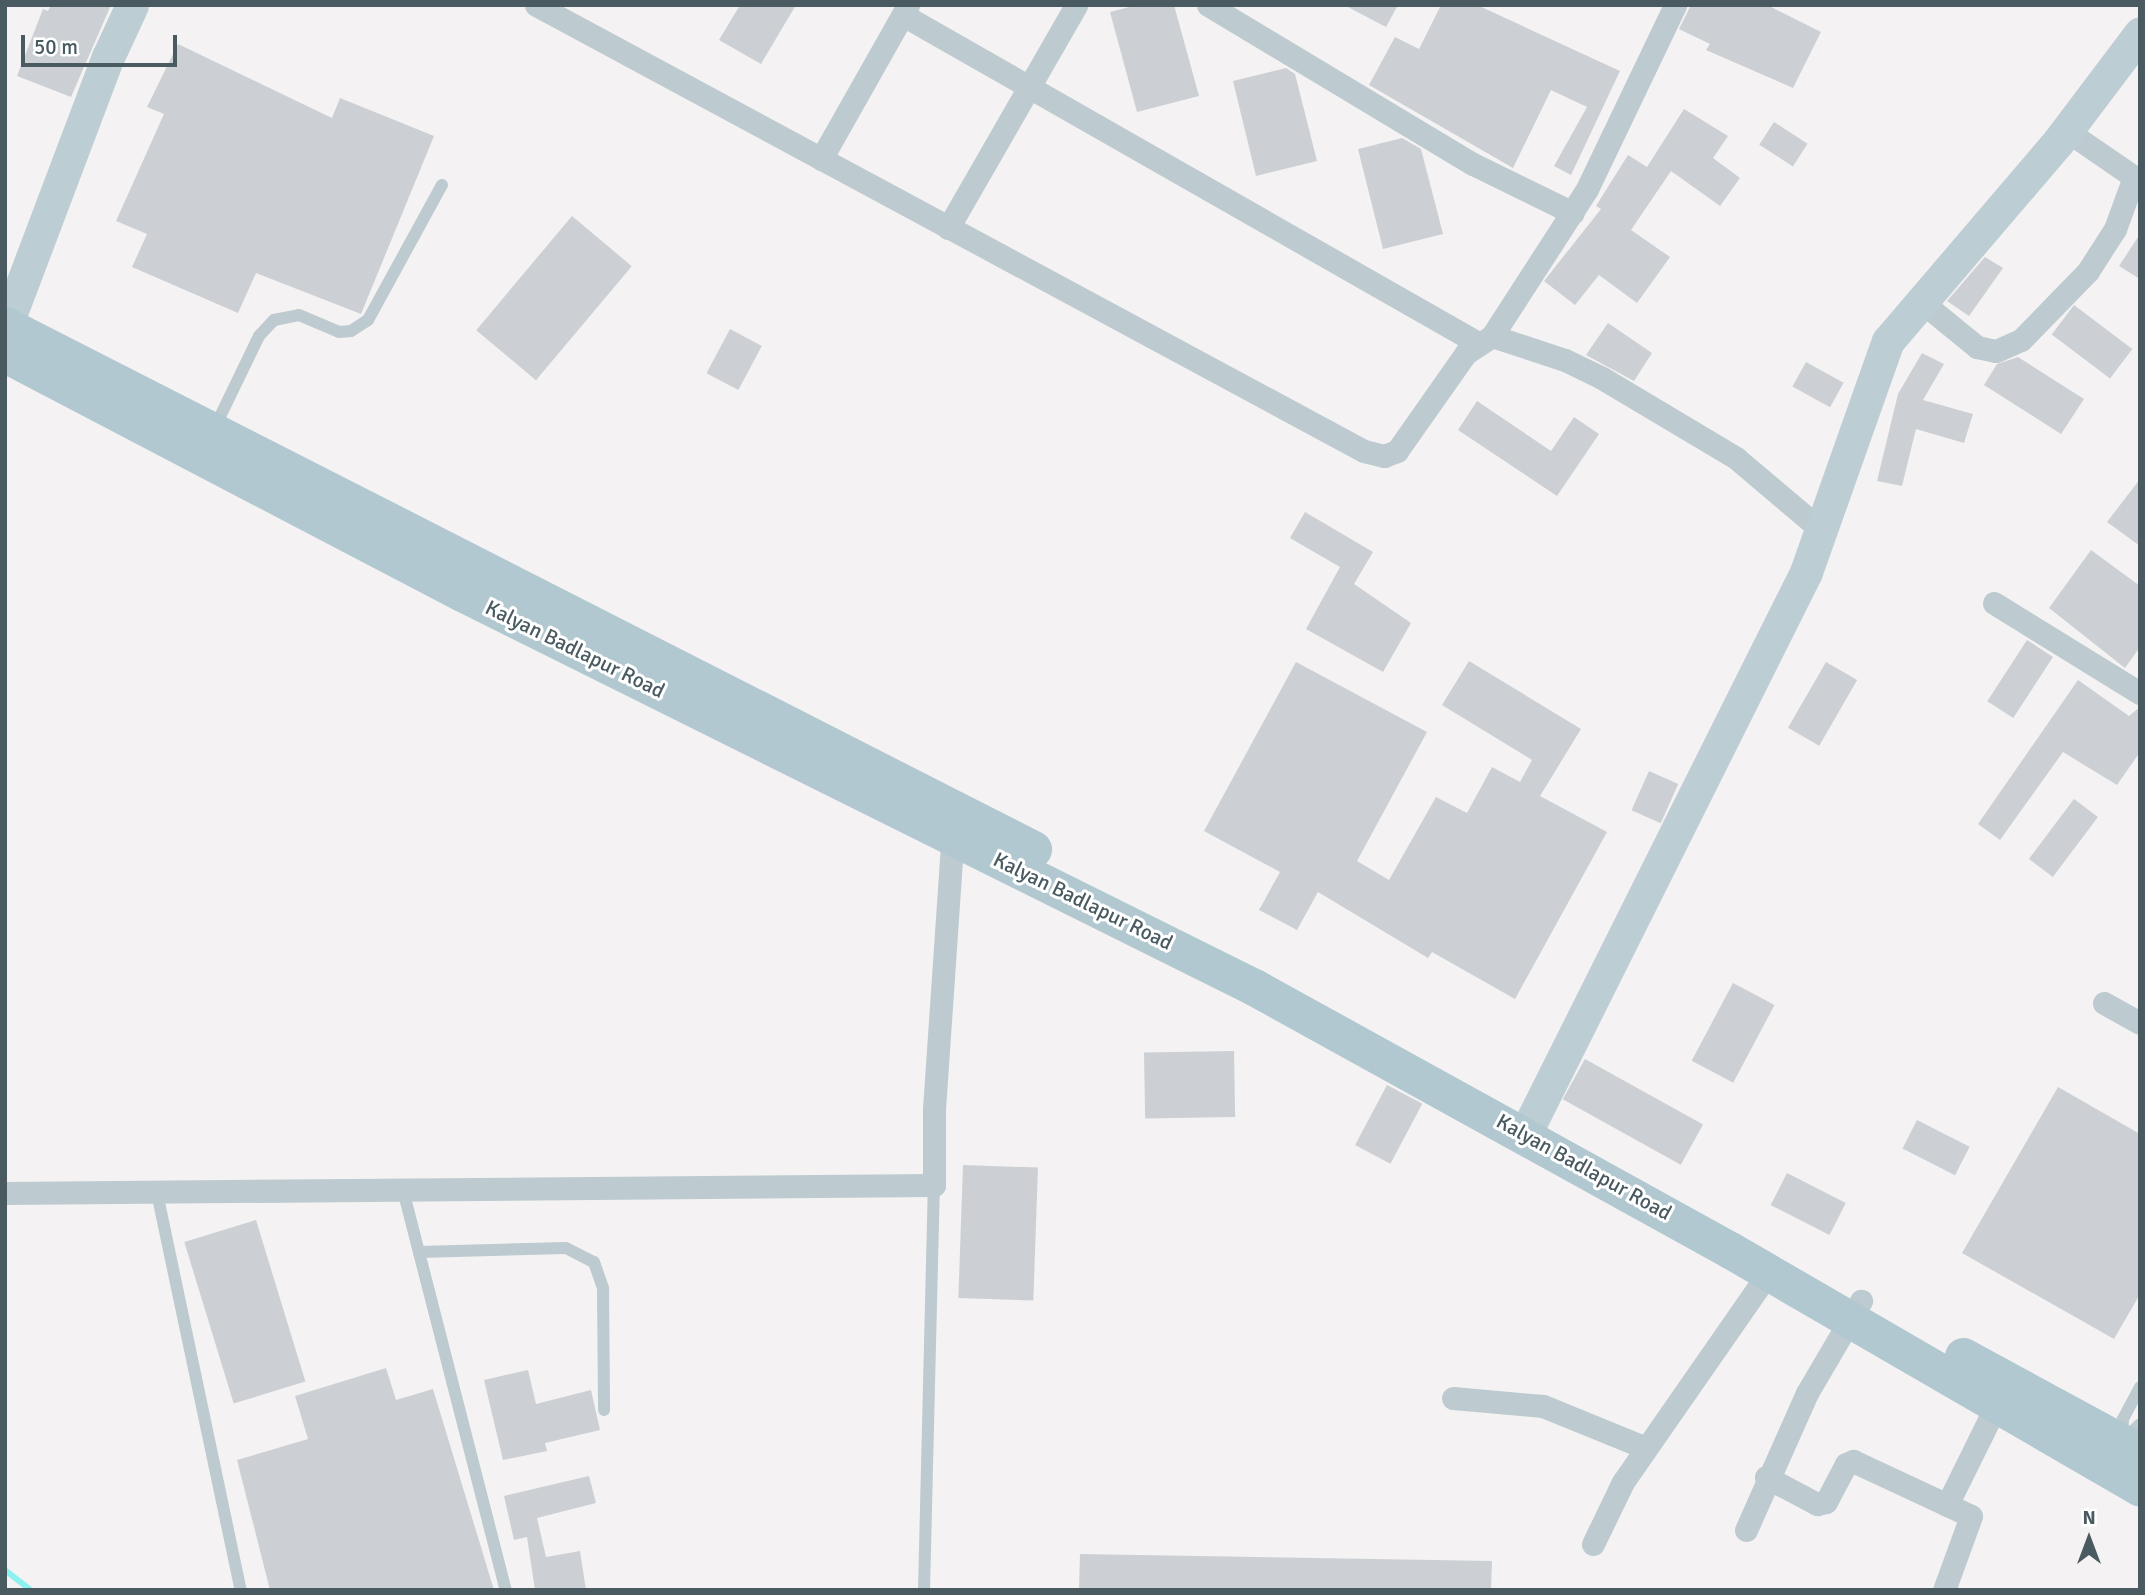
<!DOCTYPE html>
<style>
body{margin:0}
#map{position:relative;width:2145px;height:1595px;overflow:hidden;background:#f4f2f2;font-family:Signika,sans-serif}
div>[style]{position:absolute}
.stream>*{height:6px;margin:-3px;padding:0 3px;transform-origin:3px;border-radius:3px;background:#8cf1f0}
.building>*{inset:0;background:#ccd0d4;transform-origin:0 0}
.lane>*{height:12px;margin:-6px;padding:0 6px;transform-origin:6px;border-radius:6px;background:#bdcacf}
.street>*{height:23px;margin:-11.5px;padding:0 11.5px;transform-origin:11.5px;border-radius:11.5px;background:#bdcacf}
.secondary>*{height:33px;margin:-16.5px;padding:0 16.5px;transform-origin:16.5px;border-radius:16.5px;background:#bdcdd4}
.primary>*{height:37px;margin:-18.5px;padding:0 18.5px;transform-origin:18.5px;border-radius:18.5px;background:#b1c8d1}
span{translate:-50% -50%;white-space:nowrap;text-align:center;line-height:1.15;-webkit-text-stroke:6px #fff;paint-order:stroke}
.street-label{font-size:21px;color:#495a61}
.frame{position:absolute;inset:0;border:7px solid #495a61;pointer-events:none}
.north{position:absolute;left:2054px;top:1504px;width:70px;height:70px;-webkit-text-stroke:5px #fff;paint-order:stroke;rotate:0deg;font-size:19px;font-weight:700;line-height:28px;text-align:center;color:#495a61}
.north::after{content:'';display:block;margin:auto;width:24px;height:32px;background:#495a61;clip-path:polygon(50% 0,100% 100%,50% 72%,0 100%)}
.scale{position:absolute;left:21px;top:35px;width:156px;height:32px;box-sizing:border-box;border:4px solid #495a61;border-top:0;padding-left:9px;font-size:21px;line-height:24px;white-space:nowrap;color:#495a61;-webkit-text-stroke:5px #fff;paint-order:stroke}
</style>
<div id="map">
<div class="stream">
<div style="left:5px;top:1570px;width:33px;rotate:38deg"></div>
</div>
<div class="building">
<div style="clip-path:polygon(51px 5px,111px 5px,71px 97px,17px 76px,43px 9px,48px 11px)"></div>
<div style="clip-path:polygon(740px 5px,796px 5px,761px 64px,719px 40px)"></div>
<div style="clip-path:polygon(1137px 5px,1174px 5px,1199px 96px,1137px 112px,1110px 12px)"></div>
<div style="clip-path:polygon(1344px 5px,1398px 5px,1386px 27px)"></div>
<div style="clip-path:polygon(1441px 5px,1477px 5px,1620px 71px,1571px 175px,1554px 166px,1587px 107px,1551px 90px,1513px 168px,1369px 85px,1395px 37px,1419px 49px)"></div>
<div style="clip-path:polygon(1691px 5px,1767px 5px,1821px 32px,1793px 88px,1706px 50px,1710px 44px,1679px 29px)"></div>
<div style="clip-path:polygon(178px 44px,332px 118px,340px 98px,434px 136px,361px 314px,256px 273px,238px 313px,132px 267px,147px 234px,116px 221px,164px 114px,147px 107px)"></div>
<div style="clip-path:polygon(1286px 68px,1295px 74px,1317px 161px,1256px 176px,1233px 81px)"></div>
<div style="clip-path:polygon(1684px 109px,1728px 136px,1713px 158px,1740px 178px,1720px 206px,1671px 171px,1631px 230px,1670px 257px,1637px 303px,1599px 275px,1575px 305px,1544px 281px,1601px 209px,1596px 206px,1628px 155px,1647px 167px)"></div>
<div style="left:1774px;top:122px;width:40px;height:27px;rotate:33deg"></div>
<div style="clip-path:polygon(1402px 138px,1421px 149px,1443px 234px,1383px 249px,1358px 149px)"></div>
<div style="left:572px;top:216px;width:78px;height:149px;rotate:40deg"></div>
<div style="clip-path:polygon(2140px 234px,2140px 279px,2119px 266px)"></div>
<div style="clip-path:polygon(1985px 257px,2003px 268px,1969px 316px,1947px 301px)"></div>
<div style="left:2074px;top:305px;width:73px;height:37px;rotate:37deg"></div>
<div style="clip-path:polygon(1608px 323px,1652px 353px,1634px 381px,1586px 355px)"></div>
<div style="left:730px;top:329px;width:36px;height:50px;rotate:28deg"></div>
<div style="clip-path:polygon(1922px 353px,1944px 364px,1923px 400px,1973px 414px,1964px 443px,1916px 429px,1902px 486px,1877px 481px,1898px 394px)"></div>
<div style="clip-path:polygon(2018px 357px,2084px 399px,2061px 434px,1984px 385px,1997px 364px)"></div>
<div style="left:1806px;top:362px;width:43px;height:28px;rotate:29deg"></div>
<div style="clip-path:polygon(1477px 401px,1551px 451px,1574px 417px,1599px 434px,1557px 496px,1458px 430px)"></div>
<div style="clip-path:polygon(2140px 479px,2140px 546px,2107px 522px)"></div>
<div style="clip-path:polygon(1305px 512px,1373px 552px,1354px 584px,1411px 623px,1383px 672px,1306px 629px,1340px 567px,1290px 538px)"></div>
<div style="clip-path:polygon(2091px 550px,2140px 586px,2140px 647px,2125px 668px,2049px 608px)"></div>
<div style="left:2027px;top:640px;width:31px;height:73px;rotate:33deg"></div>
<div style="clip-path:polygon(1469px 661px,1581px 729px,1540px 796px,1607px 832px,1515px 999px,1432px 952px,1428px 958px,1318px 892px,1297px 930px,1259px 910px,1280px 872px,1204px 831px,1296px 662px,1427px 732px,1357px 861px,1389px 880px,1436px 797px,1467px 813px,1492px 767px,1520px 782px,1532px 760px,1442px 705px)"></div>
<div style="left:1826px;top:662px;width:36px;height:76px;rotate:30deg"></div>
<div style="clip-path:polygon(2078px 680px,2129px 716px,2140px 707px,2140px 752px,2117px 785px,2063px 752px,2000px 840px,1978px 824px)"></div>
<div style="left:1649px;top:771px;width:32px;height:43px;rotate:24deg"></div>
<div style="left:2074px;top:799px;width:30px;height:75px;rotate:37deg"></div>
<div style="left:1733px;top:983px;width:47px;height:88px;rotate:28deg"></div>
<div style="left:1234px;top:1051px;width:66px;height:90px;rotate:89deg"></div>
<div style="left:1585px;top:1059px;width:135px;height:46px;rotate:29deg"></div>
<div style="left:1387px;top:1085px;width:40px;height:68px;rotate:28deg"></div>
<div style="clip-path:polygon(2058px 1087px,2140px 1134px,2140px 1294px,2114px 1339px,1962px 1253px)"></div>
<div style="left:1917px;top:1120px;width:59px;height:32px;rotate:27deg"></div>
<div style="left:963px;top:1165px;width:75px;height:133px;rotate:2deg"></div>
<div style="left:1787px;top:1173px;width:66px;height:36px;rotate:27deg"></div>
<div style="left:256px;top:1220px;width:169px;height:75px;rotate:73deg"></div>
<div style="clip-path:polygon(386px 1368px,396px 1400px,433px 1389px,494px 1590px,270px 1590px,237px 1460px,308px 1439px,295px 1396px)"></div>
<div style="clip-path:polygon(528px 1370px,536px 1404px,591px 1390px,600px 1430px,545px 1443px,547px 1451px,503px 1460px,484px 1380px)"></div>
<div style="clip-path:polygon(589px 1476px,596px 1503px,537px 1518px,546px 1557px,580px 1551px,586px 1590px,535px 1590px,527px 1537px,514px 1540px,504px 1496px)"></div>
<div style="clip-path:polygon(1080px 1554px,1492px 1561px,1491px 1590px,1079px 1590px)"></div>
</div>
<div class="lane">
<div style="left:214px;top:429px;width:103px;rotate:-64.2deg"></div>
<div style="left:259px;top:336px;width:22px;rotate:-47deg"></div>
<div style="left:274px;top:320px;width:25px;rotate:-11deg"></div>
<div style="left:299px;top:315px;width:43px;rotate:23deg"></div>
<div style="left:339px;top:332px;width:12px;rotate:-5deg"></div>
<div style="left:351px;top:331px;width:20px;rotate:-33deg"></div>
<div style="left:368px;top:320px;width:154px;rotate:-61.3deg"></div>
<div style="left:403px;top:1190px;width:413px;rotate:75.6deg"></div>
<div style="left:157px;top:1193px;width:406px;rotate:78.1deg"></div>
<div style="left:419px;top:1252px;width:147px;rotate:-1.6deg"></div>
<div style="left:566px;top:1248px;width:31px;rotate:27deg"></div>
<div style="left:594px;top:1262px;width:28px;rotate:71deg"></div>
<div style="left:603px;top:1288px;width:122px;rotate:89.5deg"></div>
<div style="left:2122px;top:1438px;width:19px;rotate:-87deg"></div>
<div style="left:2123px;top:1419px;width:36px;rotate:-62deg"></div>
<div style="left:2125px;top:1439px;width:21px;rotate:-45deg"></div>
<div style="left:924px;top:1590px;width:405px;rotate:-88.6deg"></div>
</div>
<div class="street">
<div style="left:536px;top:5px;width:940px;rotate:28.31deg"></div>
<div style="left:1364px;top:451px;width:21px;rotate:14deg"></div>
<div style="left:1384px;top:456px;width:14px;rotate:-21deg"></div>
<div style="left:1397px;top:451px;width:120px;rotate:-54.9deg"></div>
<div style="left:1466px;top:353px;width:31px;rotate:-33deg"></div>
<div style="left:1492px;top:336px;width:77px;rotate:18.2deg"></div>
<div style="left:1565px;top:360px;width:41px;rotate:25.9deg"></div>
<div style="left:1602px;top:378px;width:156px;rotate:30.8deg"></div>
<div style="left:1736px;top:458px;width:110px;rotate:40.2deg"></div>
<div style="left:1208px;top:5px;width:309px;rotate:31deg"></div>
<div style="left:1473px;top:164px;width:111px;rotate:26.1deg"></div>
<div style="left:903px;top:15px;width:660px;rotate:29.71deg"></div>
<div style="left:821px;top:159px;width:177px;rotate:-60.5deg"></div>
<div style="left:948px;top:228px;width:257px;rotate:-60.1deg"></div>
<div style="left:1923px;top:303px;width:70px;rotate:39.2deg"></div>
<div style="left:1977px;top:347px;width:19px;rotate:12deg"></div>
<div style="left:1996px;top:351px;width:27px;rotate:-24deg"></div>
<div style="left:2021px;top:340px;width:96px;rotate:-45.8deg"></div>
<div style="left:2088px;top:271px;width:50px;rotate:-57.3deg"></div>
<div style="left:2115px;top:229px;width:55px;rotate:-69.9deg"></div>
<div style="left:2134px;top:177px;width:81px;rotate:-145.5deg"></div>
<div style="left:1492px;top:336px;width:175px;rotate:-57.1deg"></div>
<div style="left:1587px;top:189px;width:204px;rotate:-64.4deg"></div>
<div style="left:1994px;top:603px;width:172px;rotate:31.7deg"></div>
<div style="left:2104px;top:1003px;width:41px;rotate:29.1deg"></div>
<div style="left:5px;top:1193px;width:929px;rotate:-0.49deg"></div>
<div style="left:934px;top:1185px;width:76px;rotate:-90deg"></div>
<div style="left:934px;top:1109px;width:282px;rotate:-86.1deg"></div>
<div style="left:1453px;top:1398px;width:90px;rotate:5.1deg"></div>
<div style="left:1543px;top:1406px;width:111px;rotate:22.2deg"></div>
<div style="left:1766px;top:1477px;width:58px;rotate:27.9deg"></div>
<div style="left:1817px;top:1504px;width:9px;rotate:-13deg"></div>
<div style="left:1826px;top:1502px;width:43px;rotate:-62.2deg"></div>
<div style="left:1846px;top:1464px;width:8px;rotate:-23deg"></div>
<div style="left:1853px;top:1461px;width:130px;rotate:25deg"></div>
<div style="left:1971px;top:1516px;width:79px;rotate:110deg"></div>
<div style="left:1947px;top:1505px;width:113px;rotate:-63.7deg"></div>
<div style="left:1746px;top:1530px;width:150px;rotate:-66deg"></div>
<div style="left:1807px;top:1393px;width:107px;rotate:-59.6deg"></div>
<div style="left:1593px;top:1544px;width:69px;rotate:-64.2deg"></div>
<div style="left:1623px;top:1482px;width:256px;rotate:-55.2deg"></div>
</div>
<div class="secondary">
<div style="left:5px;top:329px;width:291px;rotate:-69.3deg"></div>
<div style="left:108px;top:57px;width:57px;rotate:-65.2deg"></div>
<div style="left:1525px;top:1134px;width:628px;rotate:-63.43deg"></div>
<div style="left:1806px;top:572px;width:245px;rotate:-70.5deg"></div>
<div style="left:1888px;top:341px;width:262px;rotate:-49.5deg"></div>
<div style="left:2058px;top:142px;width:136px;rotate:-53deg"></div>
</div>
<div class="primary">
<div style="left:5px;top:325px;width:1154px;rotate:27.01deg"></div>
<div style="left:5px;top:354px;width:516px;rotate:27.61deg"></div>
<div style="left:462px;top:593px;width:885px;rotate:26.45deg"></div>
<div style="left:1254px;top:987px;width:544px;rotate:28.92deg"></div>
<div style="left:1730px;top:1250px;width:474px;rotate:30.1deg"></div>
<div style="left:1963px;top:1356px;width:201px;rotate:28.5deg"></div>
</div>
<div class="street-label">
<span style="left:575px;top:649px;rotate:26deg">Kalyan Badlapur Road</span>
<span style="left:1083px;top:901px;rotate:26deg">Kalyan Badlapur Road</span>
<span style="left:1584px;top:1167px;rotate:29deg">Kalyan Badlapur Road</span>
</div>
<div class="frame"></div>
<div class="north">N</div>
<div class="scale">50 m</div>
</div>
